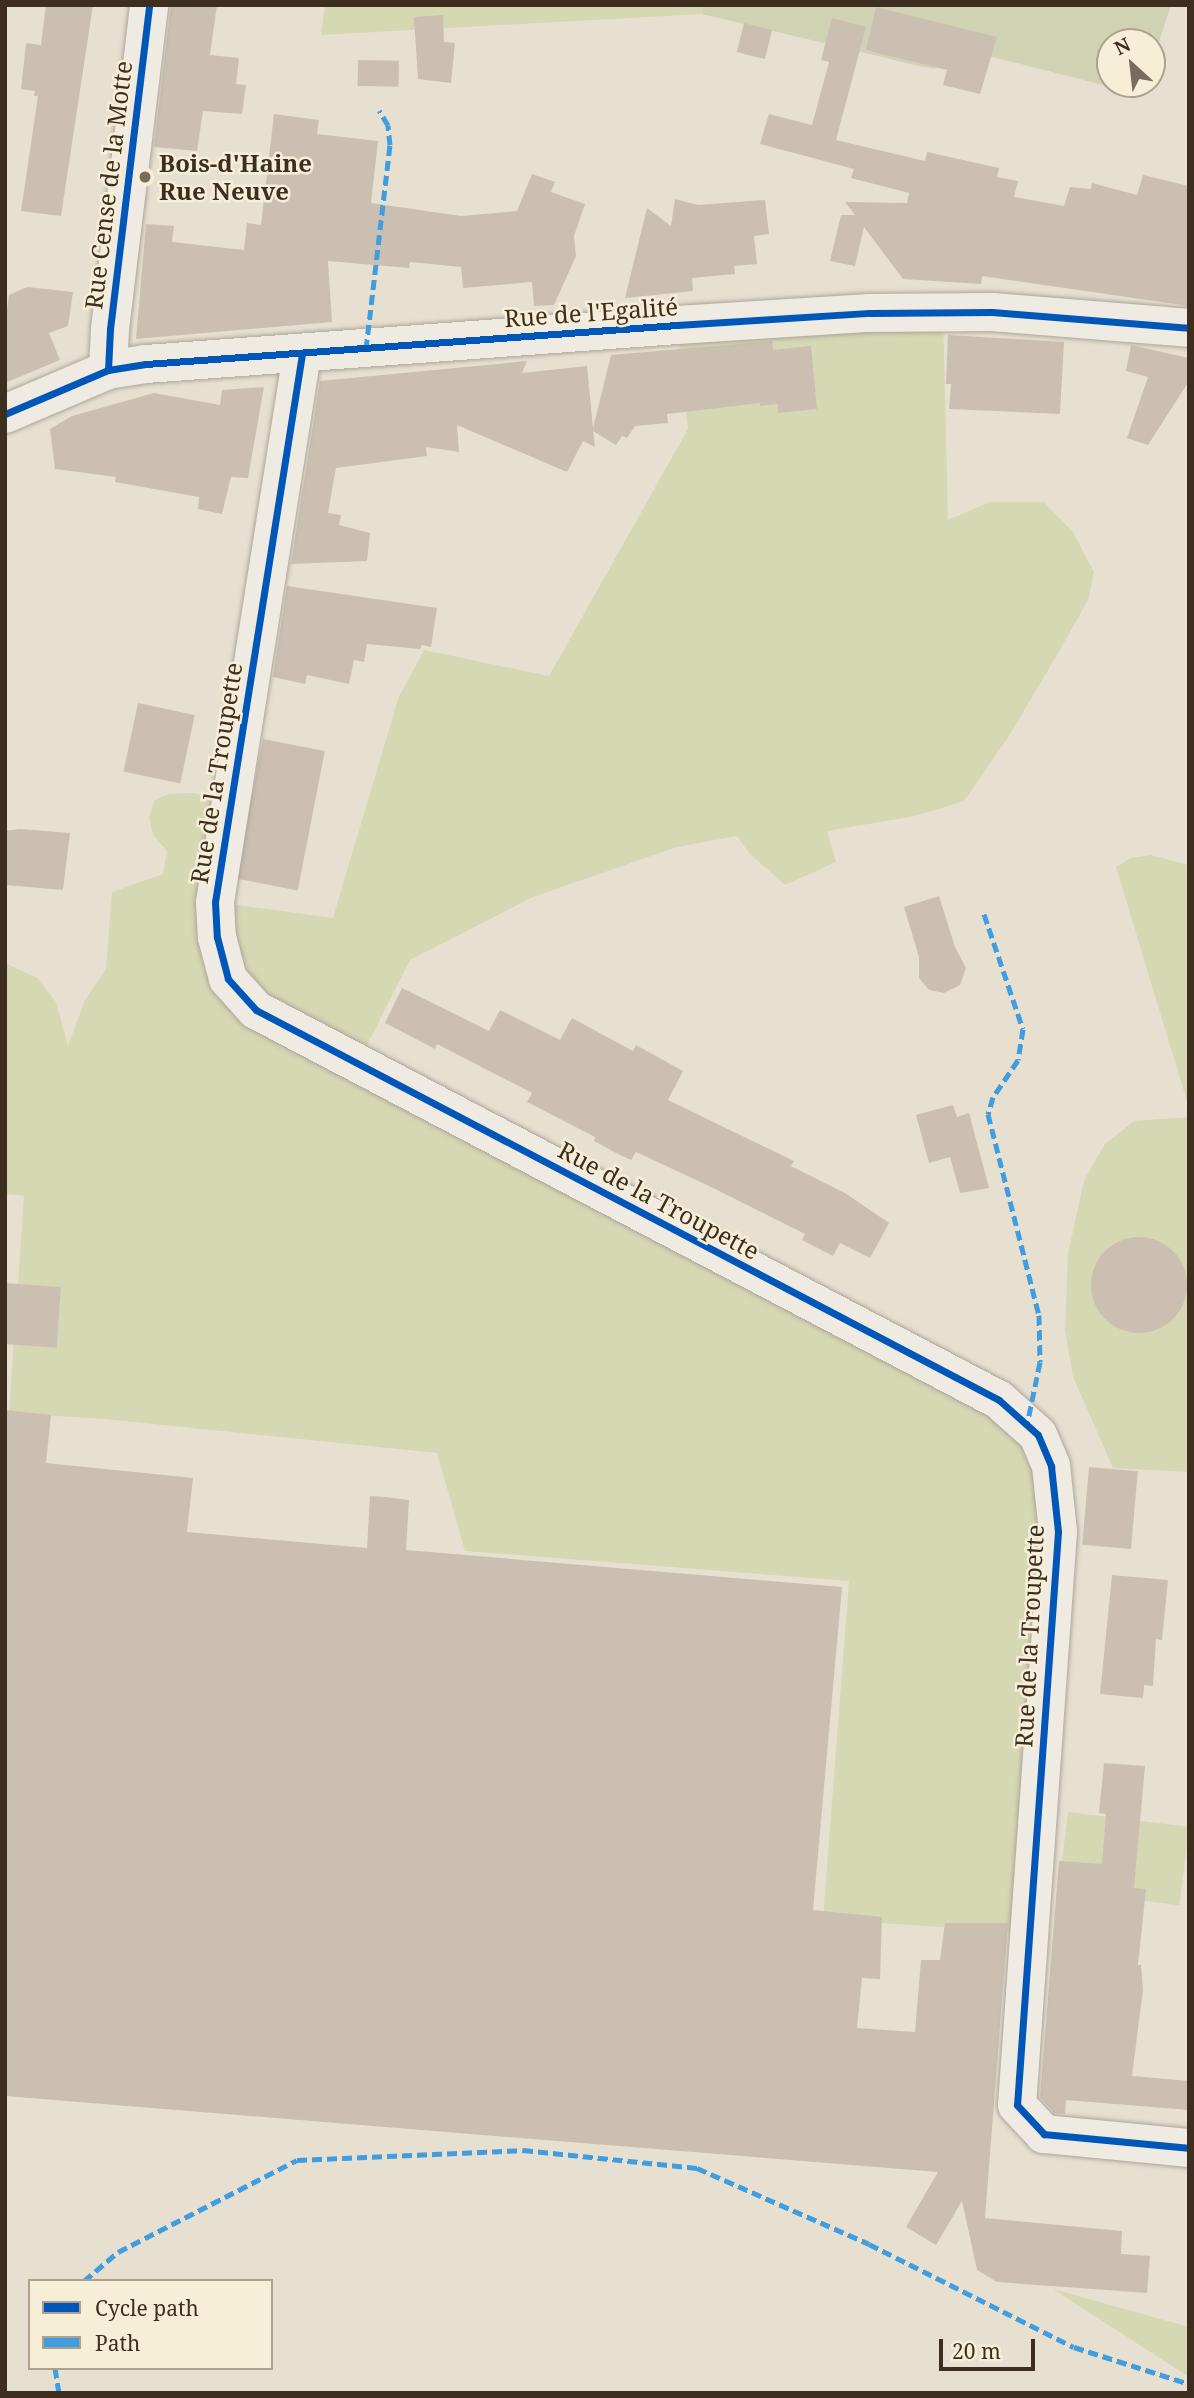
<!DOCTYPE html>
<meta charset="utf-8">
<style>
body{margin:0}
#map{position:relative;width:1194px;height:2398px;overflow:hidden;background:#e7e0d1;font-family:"Noto Serif",serif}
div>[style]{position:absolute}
.green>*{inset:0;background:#d6d7b3;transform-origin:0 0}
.cemetery>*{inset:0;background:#d1d1b3}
.building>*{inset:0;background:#cbbfb2;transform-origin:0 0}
.round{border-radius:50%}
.roads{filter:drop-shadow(0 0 2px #ada599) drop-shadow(0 0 2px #ada599)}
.minor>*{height:38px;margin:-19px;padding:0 19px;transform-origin:19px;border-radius:19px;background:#efebe3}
.quiet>*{height:5px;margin-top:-2.5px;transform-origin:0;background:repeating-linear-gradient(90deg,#3f9de0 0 10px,transparent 0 15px)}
.cycleway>*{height:7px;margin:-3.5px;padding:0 3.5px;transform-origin:3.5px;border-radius:3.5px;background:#0057b8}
.dots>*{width:19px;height:19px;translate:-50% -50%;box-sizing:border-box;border:4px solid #f7eed8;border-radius:50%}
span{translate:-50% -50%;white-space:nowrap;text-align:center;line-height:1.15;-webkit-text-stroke:5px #f7eed8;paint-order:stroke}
.poi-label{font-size:24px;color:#3d2e20;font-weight:700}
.left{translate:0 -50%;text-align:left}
.street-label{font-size:24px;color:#3d2e20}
.frame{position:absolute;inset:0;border:7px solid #3d2e20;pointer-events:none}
.legend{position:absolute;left:28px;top:2279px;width:245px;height:91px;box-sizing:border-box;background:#f7eed8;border:2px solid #ada18e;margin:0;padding:9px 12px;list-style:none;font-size:21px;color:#3d2e20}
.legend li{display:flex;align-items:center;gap:14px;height:35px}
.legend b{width:35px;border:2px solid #ada18e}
.north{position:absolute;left:1096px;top:28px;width:70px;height:70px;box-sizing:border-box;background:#f7eed8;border:2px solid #ada18e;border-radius:50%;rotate:333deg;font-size:19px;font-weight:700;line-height:28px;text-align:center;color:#3d2e20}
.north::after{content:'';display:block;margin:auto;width:24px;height:32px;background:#786c5e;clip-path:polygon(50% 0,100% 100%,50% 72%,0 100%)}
.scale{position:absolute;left:939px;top:2339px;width:96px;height:32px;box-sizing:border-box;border:4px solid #3d2e20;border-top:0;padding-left:9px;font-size:21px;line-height:24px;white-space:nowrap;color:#3d2e20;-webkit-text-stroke:5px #f7eed8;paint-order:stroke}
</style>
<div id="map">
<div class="green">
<div style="clip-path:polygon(325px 5px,704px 5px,702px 14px,321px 35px)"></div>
<div style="clip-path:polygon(943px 313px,948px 520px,990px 502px,1044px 502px,1073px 532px,1094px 572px,1088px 600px,1058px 653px,1009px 736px,964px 801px,915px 816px,827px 831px,836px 862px,785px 885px,749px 853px,737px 836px,677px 847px,533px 897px,410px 960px,366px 1047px,999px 1400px,1051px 1466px,1028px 1933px,823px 1919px,849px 1581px,465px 1551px,437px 1453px,104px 1419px,9px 1413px,24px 1196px,5px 1194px,5px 963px,37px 978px,56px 1002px,68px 1046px,85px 1000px,106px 969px,112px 892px,163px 874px,167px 851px,153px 835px,149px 817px,155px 800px,168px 794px,194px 793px,230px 803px,216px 902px,333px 918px,398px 699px,424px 650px,549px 676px,688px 429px,677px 325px)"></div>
<div style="clip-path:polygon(1151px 855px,1189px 865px,1189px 1108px,1116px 867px,1131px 858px)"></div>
<div style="clip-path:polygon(1189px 1117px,1189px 1472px,1113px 1468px,1073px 1377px,1065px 1331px,1068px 1254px,1084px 1180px,1105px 1144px,1134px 1121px)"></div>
<div style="left:1068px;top:1812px;width:122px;height:79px;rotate:7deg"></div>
<div style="clip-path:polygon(1053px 2289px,1189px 2327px,1189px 2377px)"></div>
</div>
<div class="cemetery">
<div style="clip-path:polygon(704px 5px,1171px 5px,1152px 64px,1152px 42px,1110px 42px,1110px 84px,1146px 84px,1142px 95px,942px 44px,935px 69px,915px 65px,702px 14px)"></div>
</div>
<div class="building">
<div style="clip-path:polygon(46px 5px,93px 5px,61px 216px,21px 211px,38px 96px,34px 96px,35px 91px,21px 89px,26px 43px,41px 45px)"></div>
<div style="clip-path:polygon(171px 5px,217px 5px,210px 55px,239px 58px,236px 84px,246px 85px,242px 114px,203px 111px,197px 151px,154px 147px)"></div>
<div style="clip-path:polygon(876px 7px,997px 37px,980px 94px,943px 85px,947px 70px,866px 50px)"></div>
<div style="clip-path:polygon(443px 15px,444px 42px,455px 43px,451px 83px,418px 79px,414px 17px)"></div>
<div style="clip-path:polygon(832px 18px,866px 27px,836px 140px,925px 161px,927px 152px,999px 168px,997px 177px,1018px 181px,1014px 197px,1064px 206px,1070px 187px,1091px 189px,1092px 183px,1137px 195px,1143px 175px,1189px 186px,1189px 306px,982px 276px,981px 284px,903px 279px,864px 227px,855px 266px,830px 261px,841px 215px,855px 215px,845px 202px,907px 203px,909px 193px,851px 178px,854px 169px,760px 144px,769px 114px,812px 125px,829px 62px,821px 60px)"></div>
<div style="left:744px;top:23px;width:29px;height:30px;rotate:14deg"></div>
<div style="left:358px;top:60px;width:41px;height:26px;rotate:1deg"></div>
<div style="clip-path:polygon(274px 114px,319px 120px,317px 134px,378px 141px,371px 203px,461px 216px,517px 211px,532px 174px,555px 182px,551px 192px,585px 204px,574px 236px,576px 256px,554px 305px,534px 306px,532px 282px,463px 288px,461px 267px,410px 262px,409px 268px,328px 261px,332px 322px,136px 339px,146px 224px,174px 226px,172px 242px,244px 250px,247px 223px,261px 225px)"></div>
<div style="clip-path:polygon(675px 199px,698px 205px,765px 200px,769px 234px,754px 236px,757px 264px,734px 266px,735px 274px,692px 278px,693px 291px,625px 298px,647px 208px,671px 226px)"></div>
<div style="clip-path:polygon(27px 287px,73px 292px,68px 326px,49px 333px,60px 360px,5px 383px,5px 323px,9px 295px)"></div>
<div style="clip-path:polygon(948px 335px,1064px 342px,1060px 414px,949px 409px,951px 384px,946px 384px)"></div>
<div style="clip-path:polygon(772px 341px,773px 350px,811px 346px,817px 409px,778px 413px,778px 404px,760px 406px,760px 403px,667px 414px,668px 423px,635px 426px,627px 438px,622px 436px,616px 445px,593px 431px,595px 447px,583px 441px,567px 472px,457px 425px,459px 452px,426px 447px,427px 456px,336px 468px,328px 513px,341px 515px,339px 525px,370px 533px,367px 561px,291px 564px,320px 381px,527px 361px,522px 373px,587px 366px,593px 428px,611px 355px)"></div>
<div style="clip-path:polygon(1131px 345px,1189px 358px,1189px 381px,1148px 445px,1127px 438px,1148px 377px,1126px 371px)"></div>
<div style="clip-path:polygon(264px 387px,248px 478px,231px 477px,222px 514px,198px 509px,199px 497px,115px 482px,116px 477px,55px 469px,50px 429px,72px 416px,154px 393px,220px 405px,222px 390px)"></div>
<div style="clip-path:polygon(287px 586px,437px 608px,431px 647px,422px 645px,420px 649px,367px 644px,364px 662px,354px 660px,349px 684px,307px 675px,305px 684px,273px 677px)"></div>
<div style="left:138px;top:703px;width:58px;height:70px;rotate:12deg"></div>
<div style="left:263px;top:739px;width:63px;height:142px;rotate:11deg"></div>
<div style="clip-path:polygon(20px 829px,70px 833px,63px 890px,5px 885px,5px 831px)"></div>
<div style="clip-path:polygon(939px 896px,955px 947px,966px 968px,960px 985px,944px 993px,929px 990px,919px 978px,919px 957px,904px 907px)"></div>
<div style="clip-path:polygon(402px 988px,489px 1031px,500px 1010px,560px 1040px,572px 1018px,633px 1051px,636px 1045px,683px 1071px,668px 1100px,794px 1161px,791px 1166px,845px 1193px,889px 1223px,870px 1258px,840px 1243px,833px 1256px,802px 1240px,805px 1234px,707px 1185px,636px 1152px,631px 1160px,618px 1154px,594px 1141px,595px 1137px,527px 1102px,532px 1093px,437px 1044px,435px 1049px,385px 1023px)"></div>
<div style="clip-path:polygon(953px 1105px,957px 1117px,969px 1113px,989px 1188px,960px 1193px,950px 1157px,929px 1163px,916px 1115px)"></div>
<div class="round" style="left:1091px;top:1237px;width:96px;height:96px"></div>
<div style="left:5px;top:1283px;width:56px;height:61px;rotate:4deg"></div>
<div style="clip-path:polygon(5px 1410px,51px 1415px,46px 1463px,193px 1478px,187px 1532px,367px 1548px,370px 1496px,385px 1497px,409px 1500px,406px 1550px,842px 1587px,813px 1910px,882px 1917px,880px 1979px,862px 1978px,857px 2028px,915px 2032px,921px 1960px,940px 1960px,945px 1923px,1008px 1923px,985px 2218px,1122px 2231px,1121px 2254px,1150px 2256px,1147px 2293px,997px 2282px,977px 2270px,962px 2201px,936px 2245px,906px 2227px,938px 2172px,5px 2096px)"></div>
<div style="left:1089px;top:1467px;width:49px;height:78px;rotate:5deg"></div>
<div style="clip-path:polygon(1112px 1575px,1168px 1580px,1162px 1640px,1156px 1639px,1153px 1686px,1144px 1685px,1143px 1698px,1100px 1694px)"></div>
<div style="clip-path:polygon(1104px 1763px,1145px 1766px,1134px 1888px,1146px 1889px,1138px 1965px,1141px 1965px,1143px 1990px,1132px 2076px,1189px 2081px,1189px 2110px,1066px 2100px,1065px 2114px,1054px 2113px,1040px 2097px,1059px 1861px,1102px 1864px,1106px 1814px,1099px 1813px)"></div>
</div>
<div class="roads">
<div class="minor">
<div style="left:302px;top:354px;width:555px;rotate:99.02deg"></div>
<div style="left:215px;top:902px;width:35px;rotate:87deg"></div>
<div style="left:217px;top:937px;width:43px;rotate:75.3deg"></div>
<div style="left:228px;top:979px;width:42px;rotate:47.9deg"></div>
<div style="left:256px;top:1010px;width:839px;rotate:27.69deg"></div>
<div style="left:999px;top:1400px;width:52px;rotate:41.9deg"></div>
<div style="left:1038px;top:1435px;width:34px;rotate:67deg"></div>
<div style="left:1051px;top:1466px;width:66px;rotate:83.9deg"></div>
<div style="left:1058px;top:1532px;width:574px;rotate:94.09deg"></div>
<div style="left:1017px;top:2105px;width:40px;rotate:47deg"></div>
<div style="left:1044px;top:2134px;width:146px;rotate:5.5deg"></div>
<div style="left:108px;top:370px;width:41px;rotate:-87.2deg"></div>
<div style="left:110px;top:329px;width:326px;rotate:-83.1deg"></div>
<div style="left:5px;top:414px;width:112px;rotate:-23.1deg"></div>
<div style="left:108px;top:370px;width:38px;rotate:-9deg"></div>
<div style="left:146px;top:364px;width:532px;rotate:-4.2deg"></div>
<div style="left:677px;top:325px;width:193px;rotate:-3.6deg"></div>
<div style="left:870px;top:313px;width:122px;rotate:-0.5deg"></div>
<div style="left:992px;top:312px;width:198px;rotate:4.6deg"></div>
</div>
</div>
<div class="quiet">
<div style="left:366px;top:349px;width:205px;rotate:-83.3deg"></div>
<div style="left:390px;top:145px;width:20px;rotate:-96deg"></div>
<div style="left:388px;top:125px;width:17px;rotate:-121deg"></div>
<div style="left:984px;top:914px;width:121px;rotate:71.3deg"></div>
<div style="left:1023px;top:1029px;width:31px;rotate:99deg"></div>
<div style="left:1018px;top:1060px;width:45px;rotate:124deg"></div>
<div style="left:993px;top:1097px;width:18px;rotate:106deg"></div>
<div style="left:988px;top:1114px;width:207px;rotate:75.8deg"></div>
<div style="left:1039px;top:1315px;width:47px;rotate:88.8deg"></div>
<div style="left:1040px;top:1362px;width:64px;rotate:101.7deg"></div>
<div style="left:84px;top:2281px;width:45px;rotate:-40.5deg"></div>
<div style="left:118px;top:2252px;width:201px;rotate:-27.2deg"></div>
<div style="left:297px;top:2160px;width:226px;rotate:-2.5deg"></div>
<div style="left:523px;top:2150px;width:175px;rotate:5.9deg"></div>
<div style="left:697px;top:2168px;width:188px;rotate:23.8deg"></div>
<div style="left:869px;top:2244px;width:229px;rotate:26.7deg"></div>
<div style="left:1074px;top:2347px;width:121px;rotate:17.8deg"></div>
<div style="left:55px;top:2368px;width:25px;rotate:81deg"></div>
</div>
<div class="cycleway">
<div style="left:302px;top:354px;width:555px;rotate:99.02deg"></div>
<div style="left:215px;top:902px;width:35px;rotate:87deg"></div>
<div style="left:217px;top:937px;width:43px;rotate:75.3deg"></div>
<div style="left:228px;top:979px;width:42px;rotate:47.9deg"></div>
<div style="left:256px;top:1010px;width:839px;rotate:27.69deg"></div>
<div style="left:999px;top:1400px;width:52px;rotate:41.9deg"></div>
<div style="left:1038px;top:1435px;width:34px;rotate:67deg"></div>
<div style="left:1051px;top:1466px;width:66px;rotate:83.9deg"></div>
<div style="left:1058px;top:1532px;width:574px;rotate:94.09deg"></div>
<div style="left:1017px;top:2105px;width:40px;rotate:47deg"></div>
<div style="left:1044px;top:2134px;width:146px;rotate:5.5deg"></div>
<div style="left:108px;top:370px;width:41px;rotate:-87.2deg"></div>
<div style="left:110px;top:329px;width:326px;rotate:-83.1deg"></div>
<div style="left:5px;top:414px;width:112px;rotate:-23.1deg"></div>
<div style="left:108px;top:370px;width:38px;rotate:-9deg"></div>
<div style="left:146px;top:364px;width:532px;rotate:-4.2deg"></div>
<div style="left:677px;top:325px;width:193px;rotate:-3.6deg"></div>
<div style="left:870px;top:313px;width:122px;rotate:-0.5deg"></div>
<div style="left:992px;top:312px;width:198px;rotate:4.6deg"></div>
</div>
<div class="dots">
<div style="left:145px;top:177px;background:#786c5e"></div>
</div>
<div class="poi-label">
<span class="left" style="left:159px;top:177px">Bois-d'Haine<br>Rue Neuve</span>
</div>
<div class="street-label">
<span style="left:108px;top:185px;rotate:-83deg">Rue Cense de la Motte</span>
<span style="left:591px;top:312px;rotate:-4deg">Rue de l'Egalité</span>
<span style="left:216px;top:773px;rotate:-81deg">Rue de la Troupette</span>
<span style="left:659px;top:1200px;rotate:28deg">Rue de la Troupette</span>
<span style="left:1029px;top:1636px;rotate:-87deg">Rue de la Troupette</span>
</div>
<div class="frame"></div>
<ul class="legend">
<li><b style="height:9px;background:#0057b8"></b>Cycle path</li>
<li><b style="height:9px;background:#3f9de0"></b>Path</li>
</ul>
<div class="north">N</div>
<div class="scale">20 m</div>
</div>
